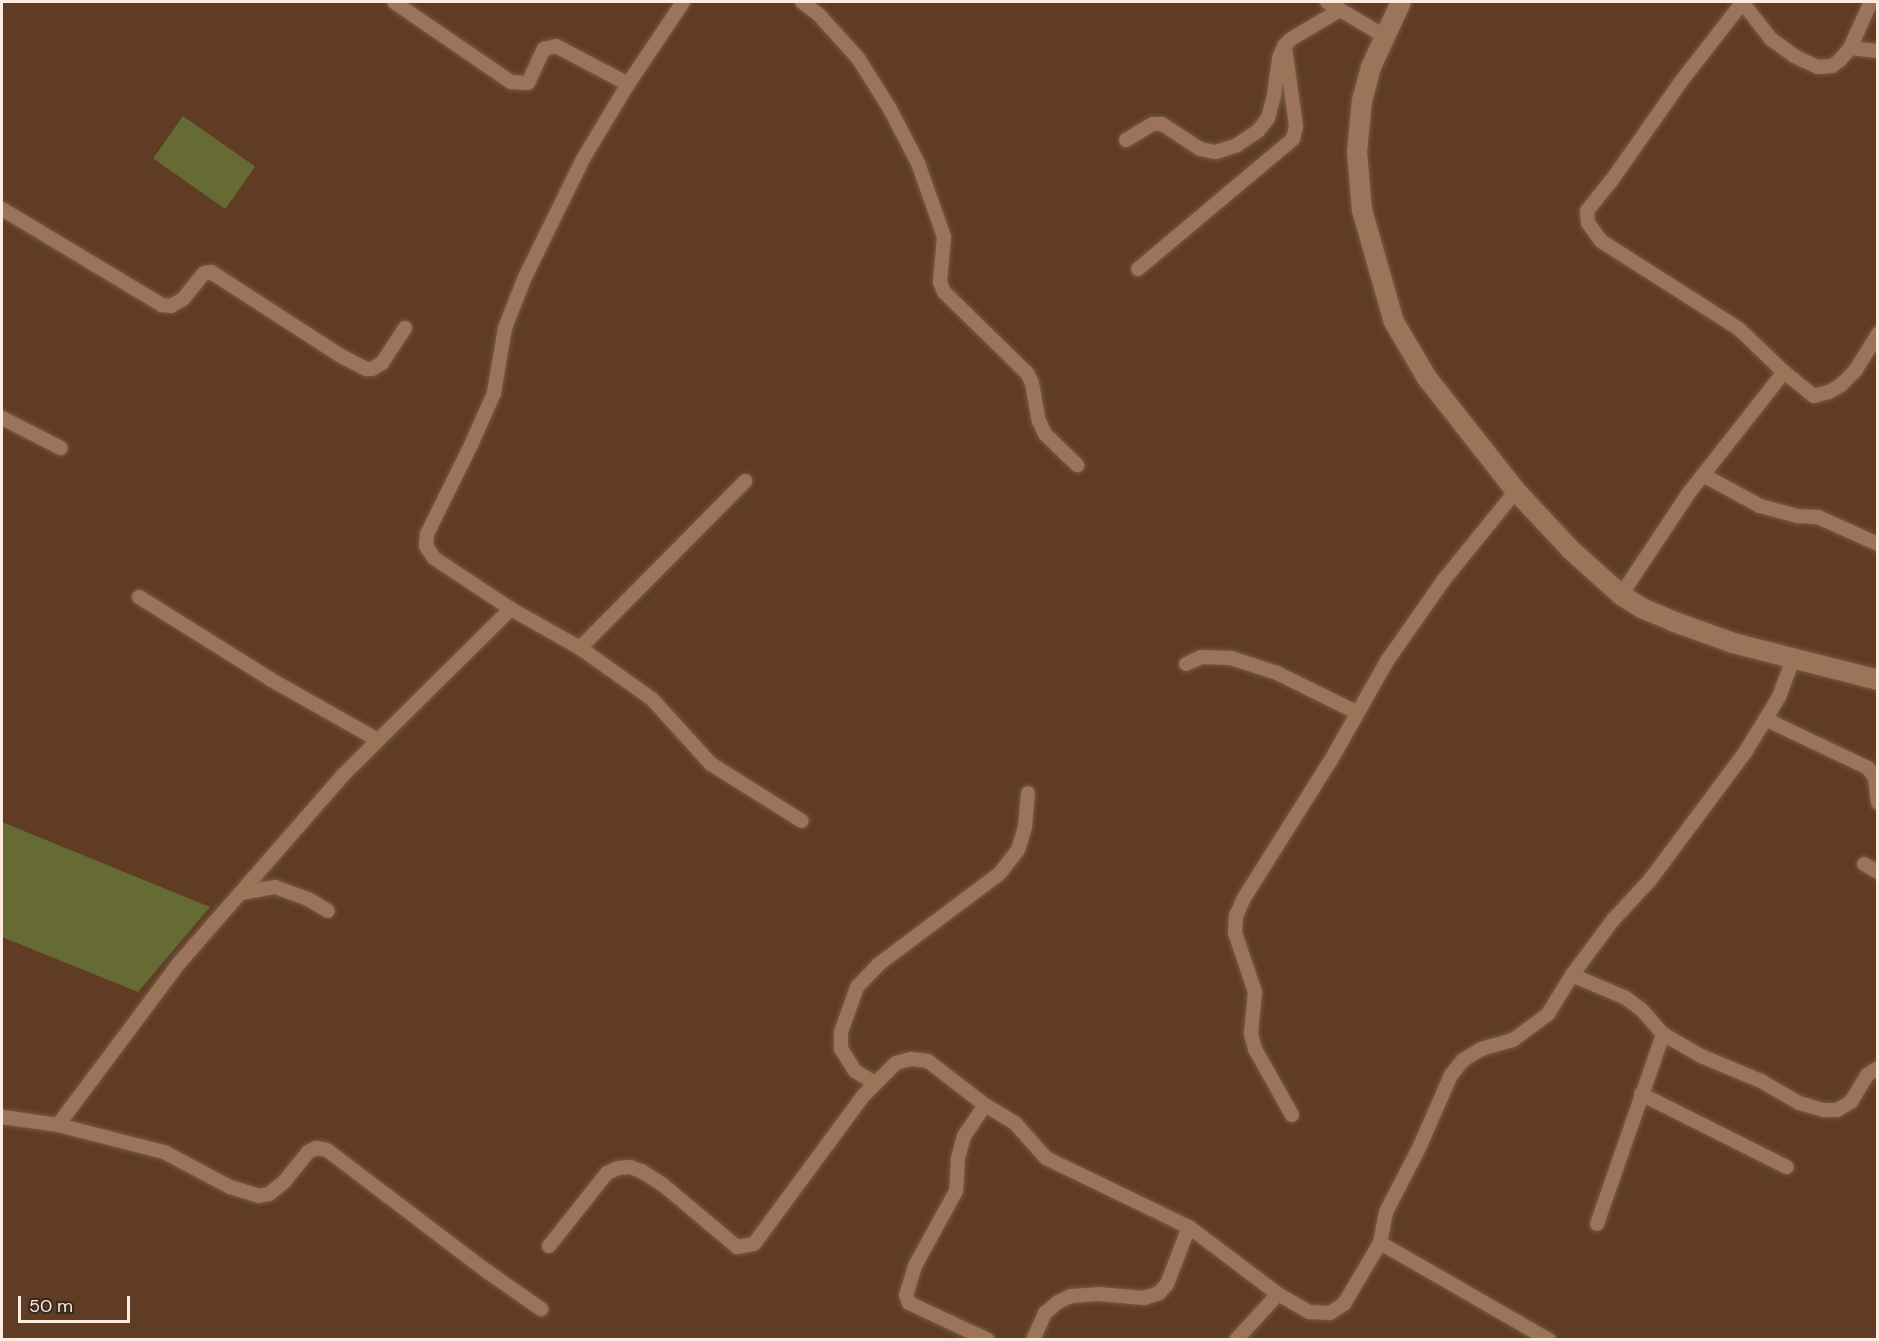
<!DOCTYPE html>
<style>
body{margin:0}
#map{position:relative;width:1879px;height:1341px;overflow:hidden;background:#603c24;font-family:"DM Sans",sans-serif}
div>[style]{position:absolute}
.green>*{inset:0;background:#656b32;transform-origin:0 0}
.roads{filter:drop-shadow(0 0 2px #775a45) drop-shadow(0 0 2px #775a45)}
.street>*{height:14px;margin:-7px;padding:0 7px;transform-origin:7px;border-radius:7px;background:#9b745a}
.secondary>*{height:20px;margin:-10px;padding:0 10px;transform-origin:10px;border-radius:10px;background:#9b745a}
span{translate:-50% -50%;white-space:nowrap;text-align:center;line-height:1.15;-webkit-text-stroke:6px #38281d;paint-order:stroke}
.frame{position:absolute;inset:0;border:3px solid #fdebe0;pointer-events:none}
.scale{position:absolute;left:18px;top:1296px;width:112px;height:27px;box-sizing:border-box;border:3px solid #fdebe0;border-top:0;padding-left:8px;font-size:18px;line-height:21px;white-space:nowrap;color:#fdebe0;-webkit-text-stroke:4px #38281d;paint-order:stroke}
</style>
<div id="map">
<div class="green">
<div style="left:183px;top:116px;width:88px;height:52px;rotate:35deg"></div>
<div style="clip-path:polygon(2px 822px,210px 907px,138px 992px,2px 937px)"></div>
</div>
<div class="roads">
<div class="street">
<div style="left:394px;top:2px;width:142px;rotate:34.4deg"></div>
<div style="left:511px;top:82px;width:17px;rotate:3deg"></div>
<div style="left:528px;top:83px;width:38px;rotate:-65deg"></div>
<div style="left:544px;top:49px;width:12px;rotate:-14deg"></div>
<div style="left:556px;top:46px;width:81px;rotate:27.8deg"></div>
<div style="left:802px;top:2px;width:21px;rotate:37deg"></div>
<div style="left:819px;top:15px;width:58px;rotate:47.8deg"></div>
<div style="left:858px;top:58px;width:60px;rotate:57.9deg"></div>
<div style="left:890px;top:109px;width:61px;rotate:62.6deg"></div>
<div style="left:918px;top:163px;width:78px;rotate:70.6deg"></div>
<div style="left:944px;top:237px;width:45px;rotate:95.1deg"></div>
<div style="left:940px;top:282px;width:11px;rotate:68deg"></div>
<div style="left:944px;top:292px;width:116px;rotate:44.3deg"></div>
<div style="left:1027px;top:373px;width:11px;rotate:63deg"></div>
<div style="left:1032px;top:383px;width:39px;rotate:80deg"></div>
<div style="left:1039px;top:421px;width:14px;rotate:65deg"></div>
<div style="left:1045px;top:434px;width:45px;rotate:44.1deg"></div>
<div style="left:1327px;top:2px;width:66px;rotate:30.8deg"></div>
<div style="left:1742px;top:2px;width:47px;rotate:51.9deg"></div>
<div style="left:1771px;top:39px;width:29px;rotate:36deg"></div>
<div style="left:1794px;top:56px;width:26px;rotate:25deg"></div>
<div style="left:1818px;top:67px;width:14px;rotate:-4deg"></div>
<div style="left:1832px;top:66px;width:10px;rotate:-37deg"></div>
<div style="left:1840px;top:60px;width:16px;rotate:-50deg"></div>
<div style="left:1850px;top:48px;width:51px;rotate:-65.5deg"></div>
<div style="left:1742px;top:3px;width:101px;rotate:127.8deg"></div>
<div style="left:1680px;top:83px;width:120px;rotate:125.1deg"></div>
<div style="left:1611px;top:181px;width:38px;rotate:129deg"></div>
<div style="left:1587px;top:211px;width:12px;rotate:85deg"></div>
<div style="left:1588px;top:223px;width:22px;rotate:54deg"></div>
<div style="left:1601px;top:241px;width:164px;rotate:32.5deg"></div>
<div style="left:1739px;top:329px;width:62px;rotate:43.7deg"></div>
<div style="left:1784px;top:372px;width:38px;rotate:39deg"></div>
<div style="left:1814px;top:396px;width:16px;rotate:-15deg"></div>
<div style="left:1829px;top:392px;width:14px;rotate:-30deg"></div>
<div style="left:1841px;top:385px;width:20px;rotate:-45deg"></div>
<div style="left:1855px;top:371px;width:44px;rotate:-58.1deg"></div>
<div style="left:1850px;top:48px;width:28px;rotate:6deg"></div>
<div style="left:1126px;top:140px;width:31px;rotate:-31deg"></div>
<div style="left:1153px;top:124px;width:9px"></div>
<div style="left:1162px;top:124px;width:45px;rotate:33.3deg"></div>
<div style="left:1200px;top:149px;width:16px;rotate:11deg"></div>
<div style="left:1216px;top:152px;width:22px;rotate:-18deg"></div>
<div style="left:1237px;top:145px;width:25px;rotate:-34deg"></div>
<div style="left:1258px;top:131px;width:16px;rotate:-52deg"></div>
<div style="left:1268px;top:118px;width:24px;rotate:-75deg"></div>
<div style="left:1274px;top:95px;width:37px;rotate:-82deg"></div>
<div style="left:1279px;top:58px;width:13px;rotate:-67deg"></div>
<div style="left:1284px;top:46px;width:10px;rotate:-45deg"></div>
<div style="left:1291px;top:39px;width:57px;rotate:-30.6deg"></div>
<div style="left:2px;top:209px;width:187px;rotate:31deg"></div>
<div style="left:162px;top:305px;width:9px;rotate:6deg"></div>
<div style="left:171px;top:306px;width:14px;rotate:-30deg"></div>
<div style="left:183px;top:299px;width:33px;rotate:-51deg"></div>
<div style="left:204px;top:273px;width:7px;rotate:-8deg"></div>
<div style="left:211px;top:272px;width:155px;rotate:32.9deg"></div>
<div style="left:341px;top:356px;width:28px;rotate:27deg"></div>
<div style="left:366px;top:369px;width:6px"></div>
<div style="left:372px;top:369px;width:12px;rotate:-31deg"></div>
<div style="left:382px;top:363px;width:42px;rotate:-56.7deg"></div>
<div style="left:1138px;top:269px;width:202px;rotate:-40deg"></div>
<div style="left:1293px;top:139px;width:13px;rotate:-77deg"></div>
<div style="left:1296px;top:126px;width:79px;rotate:-98deg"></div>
<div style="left:2px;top:418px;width:66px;rotate:27deg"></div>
<div style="left:1703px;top:475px;width:65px;rotate:28.5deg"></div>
<div style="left:1760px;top:506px;width:38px;rotate:15deg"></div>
<div style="left:1797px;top:516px;width:21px;rotate:3deg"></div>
<div style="left:1818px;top:517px;width:66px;rotate:24.2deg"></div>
<div style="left:1621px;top:595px;width:121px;rotate:-56.4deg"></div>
<div style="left:1688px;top:494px;width:155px;rotate:-51.8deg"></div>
<div style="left:139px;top:597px;width:155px;rotate:32deg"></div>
<div style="left:270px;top:679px;width:124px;rotate:29.5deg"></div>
<div style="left:511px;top:609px;width:79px;rotate:29.5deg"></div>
<div style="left:580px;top:648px;width:88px;rotate:35.3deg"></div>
<div style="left:652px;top:699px;width:88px;rotate:47.8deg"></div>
<div style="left:711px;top:764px;width:107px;rotate:32.1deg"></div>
<div style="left:580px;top:648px;width:235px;rotate:-45.3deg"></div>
<div style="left:1186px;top:664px;width:17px;rotate:-25deg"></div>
<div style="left:1201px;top:657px;width:30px;rotate:2deg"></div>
<div style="left:1231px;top:658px;width:48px;rotate:18.1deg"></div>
<div style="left:1277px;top:673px;width:90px;rotate:26.3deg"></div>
<div style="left:1767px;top:720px;width:112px;rotate:25.4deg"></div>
<div style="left:1868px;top:768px;width:12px;rotate:55deg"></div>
<div style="left:1875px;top:778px;width:25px;rotate:83deg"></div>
<div style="left:1864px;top:864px;width:16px;rotate:30deg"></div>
<div style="left:241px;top:893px;width:35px;rotate:-10deg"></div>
<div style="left:275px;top:887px;width:35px;rotate:20deg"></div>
<div style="left:308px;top:899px;width:23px;rotate:31deg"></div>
<div style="left:1572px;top:975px;width:59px;rotate:23.1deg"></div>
<div style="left:1626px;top:998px;width:20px;rotate:37deg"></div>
<div style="left:1642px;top:1010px;width:32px;rotate:49deg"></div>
<div style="left:1663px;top:1034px;width:44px;rotate:30.1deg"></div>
<div style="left:1701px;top:1056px;width:65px;rotate:22.6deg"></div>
<div style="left:1761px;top:1081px;width:44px;rotate:30.1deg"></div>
<div style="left:1799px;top:1103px;width:25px;rotate:16deg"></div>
<div style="left:1823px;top:1110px;width:14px"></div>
<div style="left:1837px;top:1110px;width:16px;rotate:-30deg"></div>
<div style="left:1851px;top:1102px;width:31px;rotate:-59deg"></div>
<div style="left:1867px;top:1075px;width:13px;rotate:-32deg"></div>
<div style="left:875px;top:1083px;width:23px;rotate:-149deg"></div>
<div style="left:855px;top:1071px;width:26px;rotate:-122deg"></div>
<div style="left:841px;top:1049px;width:17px;rotate:-90deg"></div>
<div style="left:841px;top:1032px;width:48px;rotate:-70.4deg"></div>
<div style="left:857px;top:987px;width:32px;rotate:-46deg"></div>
<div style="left:879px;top:964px;width:151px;rotate:-36.9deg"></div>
<div style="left:1000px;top:873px;width:29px;rotate:-52deg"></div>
<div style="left:1018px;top:850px;width:24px;rotate:-73deg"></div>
<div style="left:1025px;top:827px;width:34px;rotate:-85deg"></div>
<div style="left:1641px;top:1094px;width:163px;rotate:26.6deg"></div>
<div style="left:985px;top:1105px;width:37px;rotate:124deg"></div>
<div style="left:964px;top:1136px;width:23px;rotate:105deg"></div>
<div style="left:958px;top:1158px;width:33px;rotate:93deg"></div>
<div style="left:956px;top:1191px;width:85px;rotate:118.7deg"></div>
<div style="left:915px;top:1266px;width:30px;rotate:107deg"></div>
<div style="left:906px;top:1295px;width:9px;rotate:69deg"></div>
<div style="left:909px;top:1303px;width:87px;rotate:25.1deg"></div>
<div style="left:1292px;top:1115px;width:76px;rotate:-119.3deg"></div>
<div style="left:1255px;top:1049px;width:16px;rotate:-105deg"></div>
<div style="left:1251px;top:1034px;width:42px;rotate:-84.6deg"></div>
<div style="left:1255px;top:992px;width:62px;rotate:-108.7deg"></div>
<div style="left:1235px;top:933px;width:17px;rotate:-87deg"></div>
<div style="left:1236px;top:916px;width:20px;rotate:-66deg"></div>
<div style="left:1244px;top:898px;width:163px;rotate:-57.8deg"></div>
<div style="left:1331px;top:760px;width:114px;rotate:-60.5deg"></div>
<div style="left:1387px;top:661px;width:98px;rotate:-55deg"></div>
<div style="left:1443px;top:581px;width:116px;rotate:-51deg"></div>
<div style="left:2px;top:1117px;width:57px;rotate:8.1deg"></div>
<div style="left:58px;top:1125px;width:204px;rotate:-53.2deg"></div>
<div style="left:180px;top:962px;width:247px;rotate:-48.9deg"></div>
<div style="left:342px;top:776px;width:238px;rotate:-44.7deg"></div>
<div style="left:511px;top:609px;width:92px;rotate:-146.5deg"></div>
<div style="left:434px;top:558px;width:14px;rotate:-124deg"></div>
<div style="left:426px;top:546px;width:12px;rotate:-85deg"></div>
<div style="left:427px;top:534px;width:99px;rotate:-63.7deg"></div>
<div style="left:471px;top:445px;width:57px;rotate:-66.1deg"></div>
<div style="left:494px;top:393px;width:66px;rotate:-80.4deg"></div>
<div style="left:505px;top:328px;width:55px;rotate:-68.6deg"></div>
<div style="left:525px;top:277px;width:131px;rotate:-63.8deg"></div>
<div style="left:583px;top:159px;width:87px;rotate:-59deg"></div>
<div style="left:628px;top:84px;width:99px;rotate:-56.1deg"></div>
<div style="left:58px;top:1125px;width:109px;rotate:14.3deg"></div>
<div style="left:164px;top:1152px;width:75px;rotate:27.9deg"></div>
<div style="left:230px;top:1187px;width:30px;rotate:17deg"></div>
<div style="left:259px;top:1196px;width:10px;rotate:-11deg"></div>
<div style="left:269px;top:1194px;width:19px;rotate:-39deg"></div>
<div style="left:284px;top:1182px;width:38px;rotate:-51deg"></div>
<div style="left:308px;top:1152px;width:9px;rotate:-27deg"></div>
<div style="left:316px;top:1148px;width:11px;rotate:10deg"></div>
<div style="left:327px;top:1150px;width:202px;rotate:37.2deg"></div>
<div style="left:488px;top:1272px;width:65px;rotate:34.9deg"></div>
<div style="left:1597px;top:1224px;width:201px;rotate:-70.8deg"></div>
<div style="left:549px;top:1246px;width:93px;rotate:-51.5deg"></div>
<div style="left:607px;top:1173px;width:12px;rotate:-24deg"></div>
<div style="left:618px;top:1168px;width:12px;rotate:-5deg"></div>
<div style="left:630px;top:1167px;width:12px;rotate:20deg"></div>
<div style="left:641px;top:1171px;width:25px;rotate:32deg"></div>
<div style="left:662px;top:1184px;width:98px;rotate:40deg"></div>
<div style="left:737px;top:1247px;width:17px;rotate:-10deg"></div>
<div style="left:754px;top:1244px;width:184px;rotate:-53.6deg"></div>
<div style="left:863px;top:1096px;width:47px;rotate:-45deg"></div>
<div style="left:896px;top:1063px;width:16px;rotate:-15deg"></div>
<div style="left:911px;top:1059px;width:17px;rotate:7deg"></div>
<div style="left:928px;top:1061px;width:72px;rotate:37.7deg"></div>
<div style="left:985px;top:1105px;width:35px;rotate:31deg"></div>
<div style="left:1015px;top:1123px;width:47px;rotate:48.5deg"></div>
<div style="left:1046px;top:1158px;width:159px;rotate:25.8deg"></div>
<div style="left:1189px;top:1227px;width:111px;rotate:37deg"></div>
<div style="left:1278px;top:1294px;width:36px;rotate:30deg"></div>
<div style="left:1309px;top:1312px;width:21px;rotate:3deg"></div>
<div style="left:1330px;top:1313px;width:17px;rotate:-33deg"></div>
<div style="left:1344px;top:1304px;width:71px;rotate:-59.5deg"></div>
<div style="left:1033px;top:1340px;width:30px;rotate:-66deg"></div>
<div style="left:1045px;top:1313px;width:17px;rotate:-40deg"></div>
<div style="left:1058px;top:1302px;width:14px;rotate:-25deg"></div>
<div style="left:1071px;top:1296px;width:27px;rotate:-4deg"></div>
<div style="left:1098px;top:1294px;width:46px;rotate:5deg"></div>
<div style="left:1144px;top:1298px;width:16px;rotate:-18deg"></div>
<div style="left:1159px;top:1293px;width:12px;rotate:-48deg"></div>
<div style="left:1167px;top:1284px;width:61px;rotate:-68.9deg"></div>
<div style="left:1236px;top:1340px;width:62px;rotate:-47.6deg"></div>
<div style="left:1549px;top:1340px;width:195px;rotate:-150.1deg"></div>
<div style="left:1380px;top:1243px;width:32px;rotate:-79deg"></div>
<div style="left:1386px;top:1212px;width:72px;rotate:-62.7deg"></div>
<div style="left:1419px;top:1148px;width:80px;rotate:-66.3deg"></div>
<div style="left:1451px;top:1075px;width:19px;rotate:-51deg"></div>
<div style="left:1463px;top:1060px;width:21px;rotate:-31deg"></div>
<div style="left:1481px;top:1049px;width:33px;rotate:-16deg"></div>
<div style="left:1513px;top:1040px;width:44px;rotate:-36.6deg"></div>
<div style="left:1548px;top:1014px;width:46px;rotate:-58.4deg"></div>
<div style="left:1572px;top:975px;width:69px;rotate:-53.3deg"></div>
<div style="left:1613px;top:920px;width:54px;rotate:-47.2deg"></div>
<div style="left:1650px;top:880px;width:161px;rotate:-53.3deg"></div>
<div style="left:1746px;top:751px;width:63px;rotate:-58.6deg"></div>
<div style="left:1779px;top:697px;width:40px;rotate:-69.8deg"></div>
</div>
<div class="secondary">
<div style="left:1401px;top:2px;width:72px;rotate:114.8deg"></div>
<div style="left:1371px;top:67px;width:34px;rotate:105deg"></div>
<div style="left:1362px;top:100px;width:52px;rotate:95.5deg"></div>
<div style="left:1357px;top:152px;width:58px;rotate:85.1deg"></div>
<div style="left:1362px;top:210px;width:116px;rotate:74.1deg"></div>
<div style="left:1394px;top:322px;width:65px;rotate:59.5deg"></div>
<div style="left:1427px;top:378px;width:144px;rotate:51.8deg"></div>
<div style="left:1516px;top:491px;width:79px;rotate:47deg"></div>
<div style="left:1570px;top:549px;width:69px;rotate:42deg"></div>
<div style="left:1621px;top:595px;width:25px;rotate:32deg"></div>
<div style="left:1642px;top:608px;width:33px;rotate:23deg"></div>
<div style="left:1672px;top:621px;width:65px;rotate:19.8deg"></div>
<div style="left:1733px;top:643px;width:150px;rotate:14.3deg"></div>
</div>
</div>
<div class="frame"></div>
<div class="scale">50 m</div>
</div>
